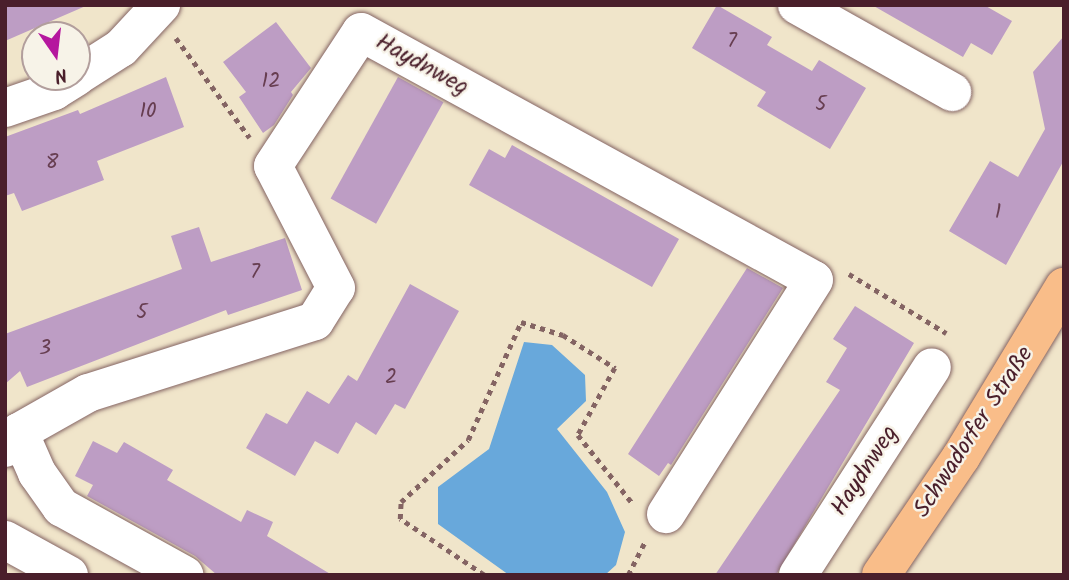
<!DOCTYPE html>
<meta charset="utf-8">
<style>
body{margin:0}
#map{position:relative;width:1069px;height:580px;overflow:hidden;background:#f0e5ca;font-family:Kalam,sans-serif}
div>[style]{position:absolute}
.water>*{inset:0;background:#68a8db}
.building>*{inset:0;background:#bd9dc4;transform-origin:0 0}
.path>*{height:4.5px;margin-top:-2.25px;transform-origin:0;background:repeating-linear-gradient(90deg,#846463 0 5px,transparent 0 10px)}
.roads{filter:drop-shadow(0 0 2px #846463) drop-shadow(0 0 2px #846463)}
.minor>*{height:38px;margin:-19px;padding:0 19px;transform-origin:19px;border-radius:19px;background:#fff}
.major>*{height:38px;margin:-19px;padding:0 19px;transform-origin:19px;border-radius:19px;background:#f9bd89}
span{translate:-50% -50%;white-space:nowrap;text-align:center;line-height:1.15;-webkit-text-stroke:5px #f7f3e8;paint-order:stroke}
.number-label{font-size:21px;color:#673e51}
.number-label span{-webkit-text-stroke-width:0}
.street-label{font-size:24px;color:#4a1f2b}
.frame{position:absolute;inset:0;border:7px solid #4a1f2b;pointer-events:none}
.north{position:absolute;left:21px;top:21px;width:70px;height:70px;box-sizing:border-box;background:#f7f3e8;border:2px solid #b29e9c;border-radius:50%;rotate:166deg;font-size:19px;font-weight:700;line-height:28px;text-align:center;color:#4a1f2b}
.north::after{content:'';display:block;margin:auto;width:24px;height:32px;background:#b5179e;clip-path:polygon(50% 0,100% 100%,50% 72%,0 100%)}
</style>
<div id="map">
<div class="water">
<div style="clip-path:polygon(524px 342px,552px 345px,585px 375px,586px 401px,557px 429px,607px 492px,625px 532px,616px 565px,605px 575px,509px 575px,438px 524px,438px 487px,489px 449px)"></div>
</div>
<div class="building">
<div style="clip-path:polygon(5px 5px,88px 5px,5px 41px)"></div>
<div style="clip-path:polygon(717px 5px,772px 37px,767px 45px,812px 71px,819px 60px,866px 88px,830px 149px,757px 106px,766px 92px,692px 48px)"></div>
<div style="clip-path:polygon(872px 5px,984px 5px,1012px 21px,992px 55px,971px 43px,963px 57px)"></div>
<div style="clip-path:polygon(276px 22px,311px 68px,291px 92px,293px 95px,274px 125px,263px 133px,239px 97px,246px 92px,223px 62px)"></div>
<div style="clip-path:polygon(1064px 36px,1064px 160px,1006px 265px,949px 231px,990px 161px,1018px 177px,1045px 129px,1033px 72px)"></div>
<div style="clip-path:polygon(166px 77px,184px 127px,97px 161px,104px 180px,22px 211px,14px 193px,5px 196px,5px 137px,78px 110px,80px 114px)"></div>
<div style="left:398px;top:77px;width:52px;height:139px;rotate:29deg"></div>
<div style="clip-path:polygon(512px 145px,679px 239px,652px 287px,469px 185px,489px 149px,505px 158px)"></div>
<div style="clip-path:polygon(199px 227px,211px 262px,285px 238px,302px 290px,228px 315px,226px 310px,27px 387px,20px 371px,5px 384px,5px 334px,182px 269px,171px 236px)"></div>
<div style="clip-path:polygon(747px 268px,783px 288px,671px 465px,668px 463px,659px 476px,628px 454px)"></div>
<div style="clip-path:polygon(410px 284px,459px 311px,405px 409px,395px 404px,376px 435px,356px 422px,338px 454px,315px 441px,295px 476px,246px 448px,266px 413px,287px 424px,307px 391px,329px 404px,348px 375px,357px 381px)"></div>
<div style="clip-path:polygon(855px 306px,914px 343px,776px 575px,715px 575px,840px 390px,826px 382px,847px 348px,833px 339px)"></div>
<div style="clip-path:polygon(93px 441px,117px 453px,124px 442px,173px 470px,167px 480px,241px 522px,247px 510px,273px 522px,267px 536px,332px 575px,217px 575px,195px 556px,87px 496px,93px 485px,75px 476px)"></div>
</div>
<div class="path">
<div style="left:176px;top:38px;width:124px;rotate:53.5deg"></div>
<div style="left:849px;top:274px;width:114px;rotate:31.3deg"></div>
<div style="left:484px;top:575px;width:101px;rotate:-146.3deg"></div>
<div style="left:400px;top:519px;width:17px;rotate:-87deg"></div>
<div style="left:401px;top:502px;width:91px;rotate:-42.8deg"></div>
<div style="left:468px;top:440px;width:129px;rotate:-65.8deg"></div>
<div style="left:521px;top:322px;width:44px;rotate:17.2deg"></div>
<div style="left:563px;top:335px;width:62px;rotate:32.4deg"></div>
<div style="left:615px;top:368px;width:77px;rotate:118.9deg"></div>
<div style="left:578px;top:435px;width:88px;rotate:51.4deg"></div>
<div style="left:628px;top:575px;width:39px;rotate:-63deg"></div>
</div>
<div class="roads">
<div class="minor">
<div style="left:797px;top:5px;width:178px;rotate:29.3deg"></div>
<div style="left:77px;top:76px;width:52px;rotate:-32.5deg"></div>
<div style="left:121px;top:48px;width:59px;rotate:-47.1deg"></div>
<div style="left:5px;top:108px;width:52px;rotate:-19.1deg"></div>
<div style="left:54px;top:91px;width:26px;rotate:-32deg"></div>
<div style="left:19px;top:432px;width:45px;rotate:66.3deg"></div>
<div style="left:37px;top:473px;width:42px;rotate:54.8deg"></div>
<div style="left:61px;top:507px;width:141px;rotate:28.9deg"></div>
<div style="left:5px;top:448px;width:21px;rotate:-49deg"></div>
<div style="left:19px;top:432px;width:79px;rotate:-29.5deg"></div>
<div style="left:88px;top:393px;width:238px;rotate:-17.6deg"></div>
<div style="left:315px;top:321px;width:39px;rotate:-58deg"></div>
<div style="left:336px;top:288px;width:137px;rotate:-117.3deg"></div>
<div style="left:273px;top:166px;width:160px;rotate:-56.7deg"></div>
<div style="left:361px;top:32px;width:516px;rotate:28.7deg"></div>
<div style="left:814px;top:280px;width:277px;rotate:122.3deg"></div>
<div style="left:5px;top:540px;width:73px;rotate:28.7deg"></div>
<div style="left:798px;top:575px;width:247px;rotate:-57.2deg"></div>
</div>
<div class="major">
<div style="left:881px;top:575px;width:143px;rotate:-55.9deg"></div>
<div style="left:961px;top:457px;width:199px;rotate:-58.8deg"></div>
</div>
</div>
<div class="number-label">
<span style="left:732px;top:42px">7</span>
<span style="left:271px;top:82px">12</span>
<span style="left:821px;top:105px">5</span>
<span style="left:148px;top:112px">10</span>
<span style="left:52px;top:163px">8</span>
<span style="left:998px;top:213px">1</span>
<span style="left:255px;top:273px">7</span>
<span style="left:142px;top:313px">5</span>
<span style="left:45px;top:349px">3</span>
<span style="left:391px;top:378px">2</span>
</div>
<div class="street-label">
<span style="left:422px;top:65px;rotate:29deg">Haydnweg</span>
<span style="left:974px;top:432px;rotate:-57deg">Schwadorfer Straße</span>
<span style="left:865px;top:471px;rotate:-57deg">Haydnweg</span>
</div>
<div class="frame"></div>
<div class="north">N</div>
</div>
